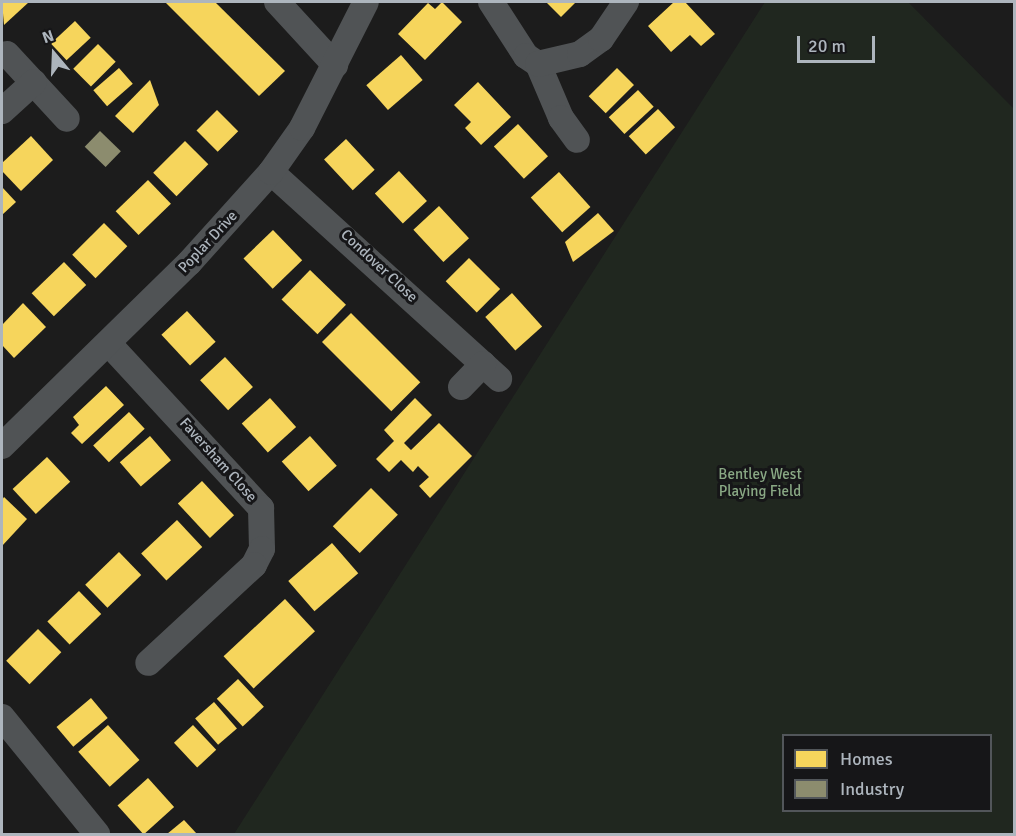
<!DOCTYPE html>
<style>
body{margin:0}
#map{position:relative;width:1016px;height:836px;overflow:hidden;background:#1c1c1c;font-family:Signika,sans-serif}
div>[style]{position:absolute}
.green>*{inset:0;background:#20271f}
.homes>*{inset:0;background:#f6d55c;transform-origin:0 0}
.industry>*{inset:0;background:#8c8c6e;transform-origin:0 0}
.minor>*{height:26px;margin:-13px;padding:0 13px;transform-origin:13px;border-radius:13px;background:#505355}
span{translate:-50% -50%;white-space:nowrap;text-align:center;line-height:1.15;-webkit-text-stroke:6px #161618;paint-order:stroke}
.street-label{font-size:15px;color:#adb5bd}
.park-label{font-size:15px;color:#89a884}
.frame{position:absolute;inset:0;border:3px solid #adb5bd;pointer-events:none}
.legend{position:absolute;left:782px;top:734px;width:210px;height:78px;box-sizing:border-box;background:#161618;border:2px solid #52565a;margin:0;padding:8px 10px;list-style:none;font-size:18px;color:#adb5bd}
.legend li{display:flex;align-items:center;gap:12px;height:30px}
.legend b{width:30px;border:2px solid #52565a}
.north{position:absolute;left:24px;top:24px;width:60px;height:60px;-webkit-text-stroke:4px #161618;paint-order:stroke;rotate:341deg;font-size:16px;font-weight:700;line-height:24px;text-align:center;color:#adb5bd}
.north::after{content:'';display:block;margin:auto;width:21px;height:27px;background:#adb5bd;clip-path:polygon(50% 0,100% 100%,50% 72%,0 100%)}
.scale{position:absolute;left:797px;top:36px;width:78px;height:27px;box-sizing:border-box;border:3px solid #adb5bd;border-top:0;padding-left:8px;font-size:18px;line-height:21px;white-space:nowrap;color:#adb5bd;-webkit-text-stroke:4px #161618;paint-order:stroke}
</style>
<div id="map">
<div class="green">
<div style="clip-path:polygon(evenodd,765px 2px,908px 2px,1014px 109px,1014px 834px,234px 834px,765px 2px,784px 736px,990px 736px,990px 810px,784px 810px,784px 736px)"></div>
</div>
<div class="homes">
<div style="clip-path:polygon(2px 2px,29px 2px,4px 25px)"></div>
<div style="clip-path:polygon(165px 2px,215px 2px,285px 71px,259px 96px)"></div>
<div style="clip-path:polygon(442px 2px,462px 22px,425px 60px,398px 34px,428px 3px,435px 9px)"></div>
<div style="clip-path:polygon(546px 2px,576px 2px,561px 17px)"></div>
<div style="clip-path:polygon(674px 2px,685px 2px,715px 34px,701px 46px,690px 35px,671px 52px,648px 26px)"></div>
<div style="left:75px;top:21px;width:23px;height:33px;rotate:47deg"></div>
<div style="left:98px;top:44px;width:25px;height:35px;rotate:45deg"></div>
<div style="left:401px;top:55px;width:33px;height:46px;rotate:49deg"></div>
<div style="left:119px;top:68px;width:21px;height:34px;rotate:49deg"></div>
<div style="left:617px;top:68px;width:24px;height:40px;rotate:45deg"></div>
<div style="clip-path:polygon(150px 80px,159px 105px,133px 133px,115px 116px)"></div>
<div style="clip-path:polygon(478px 82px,511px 117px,481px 145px,465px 128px,471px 122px,454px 105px)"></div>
<div style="left:638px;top:90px;width:23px;height:40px;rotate:47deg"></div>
<div style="left:658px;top:109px;width:25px;height:40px;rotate:47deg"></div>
<div style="left:217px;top:110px;width:30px;height:29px;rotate:45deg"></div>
<div style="left:518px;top:124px;width:44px;height:33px;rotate:47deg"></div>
<div style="clip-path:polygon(31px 136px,53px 160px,21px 191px,2px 171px,2px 163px)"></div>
<div style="left:346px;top:139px;width:42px;height:30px;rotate:47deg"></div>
<div style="left:185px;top:141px;width:33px;height:45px;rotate:45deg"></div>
<div style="left:399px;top:171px;width:41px;height:33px;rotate:47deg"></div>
<div style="left:559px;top:172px;width:47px;height:38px;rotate:48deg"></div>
<div style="left:148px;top:180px;width:33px;height:45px;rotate:46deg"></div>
<div style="clip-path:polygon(2px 187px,16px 202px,2px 215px)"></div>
<div style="left:439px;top:206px;width:44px;height:35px;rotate:47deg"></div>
<div style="clip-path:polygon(598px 213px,614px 231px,573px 262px,565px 242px)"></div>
<div style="left:104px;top:223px;width:33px;height:45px;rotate:45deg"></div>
<div style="left:273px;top:230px;width:42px;height:41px;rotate:46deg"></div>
<div style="left:469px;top:258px;width:44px;height:33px;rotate:45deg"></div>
<div style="left:64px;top:262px;width:32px;height:45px;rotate:46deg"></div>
<div style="left:310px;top:270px;width:50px;height:41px;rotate:44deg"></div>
<div style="left:512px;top:293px;width:45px;height:36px;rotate:48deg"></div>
<div style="clip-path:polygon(23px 303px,46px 327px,14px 358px,2px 345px,2px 325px)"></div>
<div style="left:187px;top:311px;width:42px;height:35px;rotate:47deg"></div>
<div style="left:351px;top:313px;width:98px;height:41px;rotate:45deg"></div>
<div style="left:225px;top:357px;width:41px;height:34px;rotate:47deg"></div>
<div style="clip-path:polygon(106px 386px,124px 405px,82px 444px,71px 433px,79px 425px,73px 417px)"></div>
<div style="left:270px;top:398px;width:39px;height:38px;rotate:48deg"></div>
<div style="clip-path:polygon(415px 398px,432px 415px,404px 443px,411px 450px,439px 423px,472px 456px,430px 498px,419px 486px,429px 477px,418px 466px,413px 472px,401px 460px,389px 472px,376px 459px,394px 441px,384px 430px)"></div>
<div style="left:129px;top:412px;width:23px;height:49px;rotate:47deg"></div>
<div style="left:150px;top:436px;width:32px;height:40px;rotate:49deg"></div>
<div style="left:310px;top:436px;width:40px;height:38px;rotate:48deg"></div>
<div style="left:47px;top:457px;width:34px;height:47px;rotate:47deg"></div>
<div style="left:202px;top:481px;width:47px;height:33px;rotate:47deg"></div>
<div style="left:371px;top:488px;width:38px;height:54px;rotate:45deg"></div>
<div style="clip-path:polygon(4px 497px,27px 519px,2px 546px,2px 500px)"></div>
<div style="left:177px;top:520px;width:37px;height:49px;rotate:47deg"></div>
<div style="left:332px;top:543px;width:40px;height:58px;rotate:49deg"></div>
<div style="left:119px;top:552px;width:32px;height:47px;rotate:46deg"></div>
<div style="left:79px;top:591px;width:32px;height:44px;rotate:46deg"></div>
<div style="left:285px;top:599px;width:44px;height:84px;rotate:47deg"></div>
<div style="left:38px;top:629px;width:33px;height:45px;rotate:45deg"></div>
<div style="left:238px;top:679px;width:38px;height:29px;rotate:47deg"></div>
<div style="left:91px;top:698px;width:26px;height:45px;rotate:50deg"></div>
<div style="left:214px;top:702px;width:35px;height:25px;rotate:49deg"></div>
<div style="left:108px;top:725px;width:47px;height:40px;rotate:48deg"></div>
<div style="left:193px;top:725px;width:34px;height:26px;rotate:47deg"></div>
<div style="left:148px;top:778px;width:39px;height:41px;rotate:48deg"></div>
<div style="clip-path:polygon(184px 820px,197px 834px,167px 834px)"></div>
</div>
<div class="industry">
<div style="left:100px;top:131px;width:29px;height:22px;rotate:44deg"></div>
</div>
<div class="minor">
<div style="left:277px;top:2px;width:86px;rotate:47.4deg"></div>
<div style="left:491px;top:2px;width:64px;rotate:57.1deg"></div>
<div style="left:526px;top:56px;width:14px;rotate:34deg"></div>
<div style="left:538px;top:64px;width:59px;rotate:66.9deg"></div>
<div style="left:561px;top:118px;width:27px;rotate:54deg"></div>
<div style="left:7px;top:54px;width:88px;rotate:47.3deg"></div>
<div style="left:538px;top:64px;width:43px;rotate:-13.4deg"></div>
<div style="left:580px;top:54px;width:26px;rotate:-36deg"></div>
<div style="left:601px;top:39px;width:45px;rotate:-56deg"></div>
<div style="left:2px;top:111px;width:43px;rotate:-42.2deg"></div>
<div style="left:271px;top:172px;width:308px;rotate:42.2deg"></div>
<div style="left:109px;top:344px;width:224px;rotate:47.2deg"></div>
<div style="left:261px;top:508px;width:41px;rotate:88.6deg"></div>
<div style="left:262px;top:549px;width:18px;rotate:117deg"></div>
<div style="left:254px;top:565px;width:144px;rotate:137.2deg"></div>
<div style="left:461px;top:387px;width:32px;rotate:-46deg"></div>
<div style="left:2px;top:446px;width:262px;rotate:-44.4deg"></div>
<div style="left:189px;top:263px;width:122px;rotate:-48deg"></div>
<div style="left:271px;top:172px;width:54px;rotate:-54.8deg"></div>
<div style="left:302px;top:128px;width:141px;rotate:-63.1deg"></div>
<div style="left:2px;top:717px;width:151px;rotate:50.9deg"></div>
</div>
<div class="street-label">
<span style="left:208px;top:242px;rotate:-47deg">Poplar Drive</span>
<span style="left:379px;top:266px;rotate:43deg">Condover Close</span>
<span style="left:218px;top:460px;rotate:48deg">Faversham Close</span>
</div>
<div class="park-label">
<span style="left:760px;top:483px">Bentley West<br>Playing Field</span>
</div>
<div class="frame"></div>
<ul class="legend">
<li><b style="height:16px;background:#f6d55c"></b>Homes</li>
<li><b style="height:16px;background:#8c8c6e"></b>Industry</li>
</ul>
<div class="north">N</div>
<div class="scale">20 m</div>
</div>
